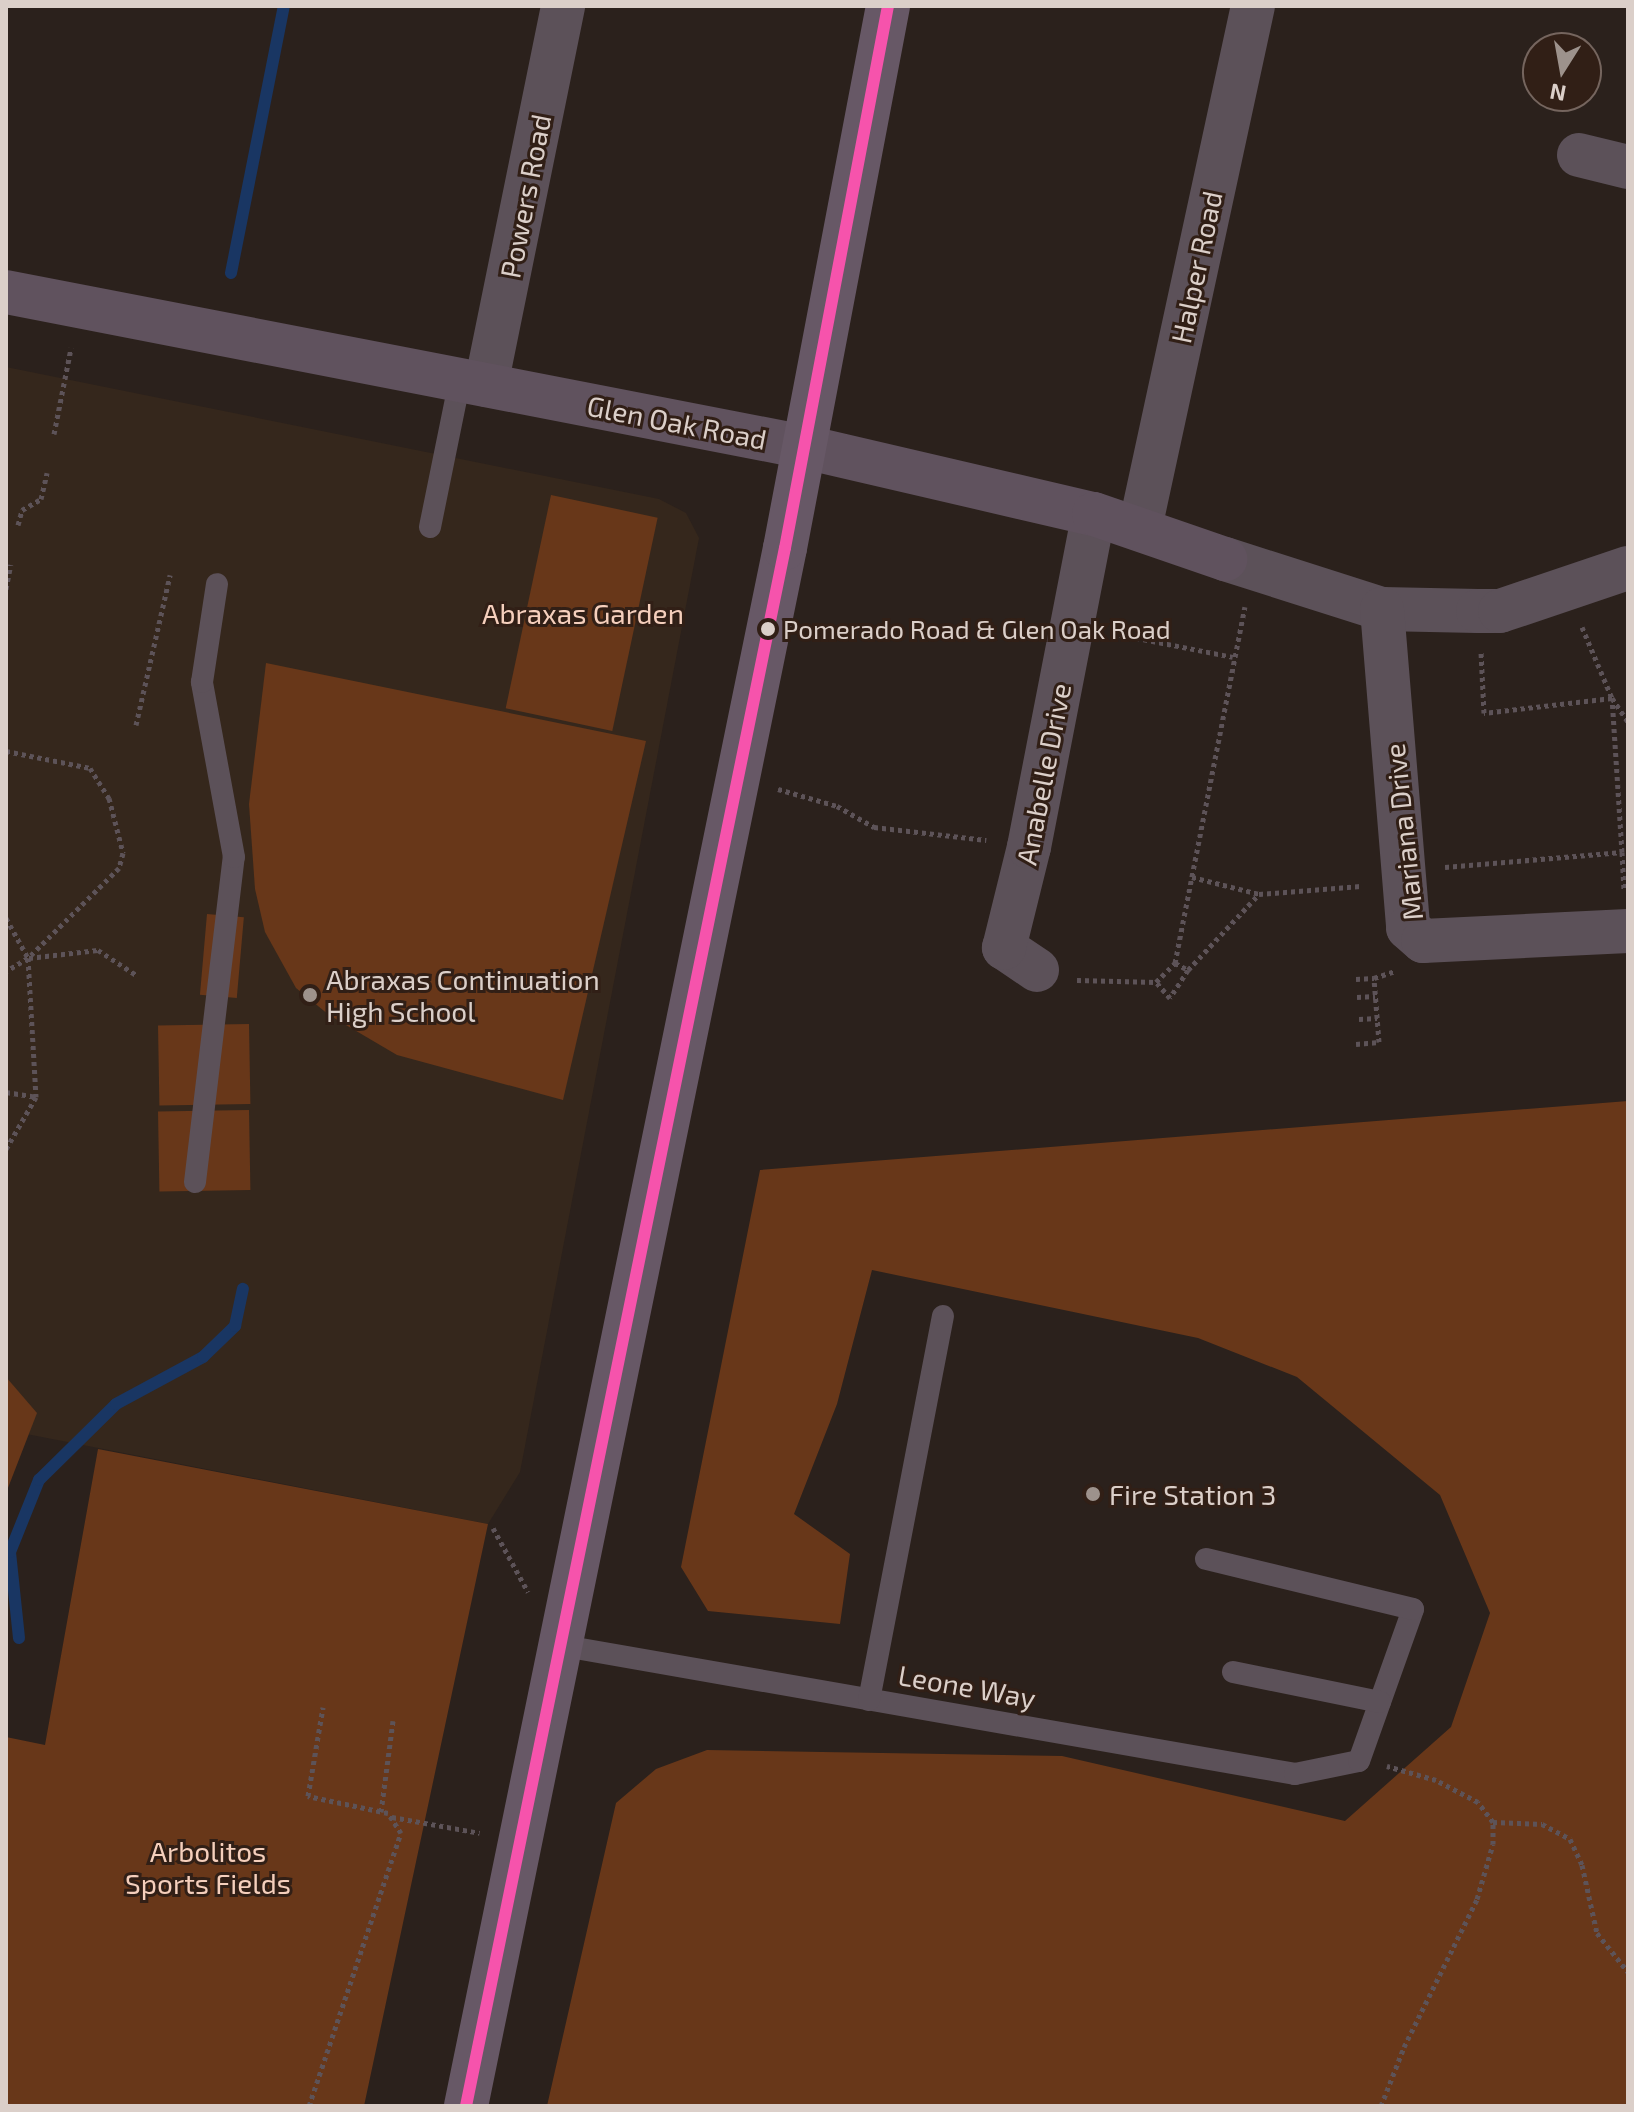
<!DOCTYPE html>
<style>
body{margin:0}
#map{position:relative;width:1634px;height:2112px;overflow:hidden;background:#2b211c;font-family:"Exo 2",sans-serif}
div>[style]{position:absolute}
.education>*{inset:0;background:#35271c}
.green>*{inset:0;background:#683719;transform-origin:0 0}
.stream>*{height:12px;margin:-6px;padding:0 6px;transform-origin:6px;border-radius:6px;background:#193663}
.path>*{height:5px;margin-top:-2.5px;transform-origin:0;background:repeating-linear-gradient(90deg,#5d5358 0 4px,transparent 0 8px)}
.lane>*{height:22px;margin:-11px;padding:0 11px;transform-origin:11px;border-radius:11px;background:#5c5159}
.street>*{height:44px;margin:-22px;padding:0 22px;transform-origin:22px;border-radius:22px;background:#5c5159}
.secondary>*{height:44px;margin:-22px;padding:0 22px;transform-origin:22px;border-radius:22px;background:#60525e}
.primary>*{height:44px;margin:-22px;padding:0 22px;transform-origin:22px;border-radius:22px;background:#675866}
.bus-1>*{height:12px;margin:-6px;padding:0 6px;transform-origin:6px;border-radius:6px;background:#f653ac}
.dots>*{width:22px;height:22px;translate:-50% -50%;box-sizing:border-box;border:4px solid #311f16;border-radius:50%}
span{translate:-50% -50%;white-space:nowrap;text-align:center;line-height:1.15;-webkit-text-stroke:6px #311f16;paint-order:stroke}
.bus-label{font-size:26px;color:#dbcfc9}
.left{translate:0 -50%;text-align:left}
.street-label{font-size:28px;color:#dbcfc9}
.park-label{font-size:28px;color:#f5cfbc}
.poi-label{font-size:28px;color:#dbcfc9}
.frame{position:absolute;inset:0;border:8px solid #dbcfc9;pointer-events:none}
.north{position:absolute;left:1522px;top:32px;width:80px;height:80px;box-sizing:border-box;background:#311f16;border:2px solid #75655e;border-radius:50%;rotate:191deg;font-size:22px;font-weight:700;line-height:32px;text-align:center;color:#dbcfc9}
.north::after{content:'';display:block;margin:auto;width:28px;height:36px;background:#9d928c;clip-path:polygon(50% 0,100% 100%,50% 72%,0 100%)}
</style>
<div id="map">
<div class="education">
<div style="clip-path:polygon(6px 367px,659px 499px,686px 513px,699px 538px,520px 1472px,488px 1524px,6px 1430px)"></div>
</div>
<div class="green">
<div style="left:551px;top:495px;width:109px;height:218px;rotate:12deg"></div>
<div style="clip-path:polygon(266px 663px,646px 741px,563px 1100px,397px 1055px,329px 1015px,296px 988px,265px 932px,255px 889px,249px 804px)"></div>
<div style="left:207px;top:914px;width:37px;height:81px;rotate:5deg"></div>
<div style="left:249px;top:1024px;width:80px;height:91px;rotate:89deg"></div>
<div style="clip-path:polygon(1628px 1101px,1628px 2106px,547px 2106px,616px 1803px,656px 1769px,707px 1750px,1062px 1756px,1345px 1821px,1451px 1727px,1490px 1613px,1440px 1495px,1297px 1377px,1198px 1338px,872px 1270px,837px 1404px,794px 1514px,850px 1554px,840px 1624px,708px 1611px,681px 1567px,760px 1170px)"></div>
<div style="left:249px;top:1110px;width:80px;height:91px;rotate:89deg"></div>
<div style="clip-path:polygon(6px 1377px,37px 1413px,6px 1493px)"></div>
<div style="clip-path:polygon(98px 1449px,488px 1524px,364px 2106px,6px 2106px,6px 1737px,45px 1745px)"></div>
</div>
<div class="stream">
<div style="left:231px;top:273px;width:272px;rotate:-78.8deg"></div>
<div style="left:19px;top:1638px;width:86px;rotate:-96deg"></div>
<div style="left:10px;top:1552px;width:78px;rotate:-68.1deg"></div>
<div style="left:39px;top:1480px;width:108px;rotate:-44.6deg"></div>
<div style="left:116px;top:1404px;width:99px;rotate:-28.4deg"></div>
<div style="left:203px;top:1357px;width:45px;rotate:-44.1deg"></div>
<div style="left:235px;top:1326px;width:38px;rotate:-78deg"></div>
</div>
<div class="path">
<div style="left:54px;top:434px;width:88px;rotate:-78.8deg"></div>
<div style="left:18px;top:525px;width:16px;rotate:-75deg"></div>
<div style="left:22px;top:510px;width:22px;rotate:-30deg"></div>
<div style="left:41px;top:499px;width:27px;rotate:-77deg"></div>
<div style="left:6px;top:589px;width:25px;rotate:-79deg"></div>
<div style="left:1582px;top:627px;width:77px;rotate:67.1deg"></div>
<div style="left:1612px;top:698px;width:29px;rotate:56deg"></div>
<div style="left:1112px;top:633px;width:123px;rotate:11.2deg"></div>
<div style="left:136px;top:725px;width:154px;rotate:-77.2deg"></div>
<div style="left:6px;top:751px;width:86px;rotate:11.4deg"></div>
<div style="left:90px;top:768px;width:36px;rotate:58deg"></div>
<div style="left:109px;top:798px;width:57px;rotate:75.7deg"></div>
<div style="left:123px;top:853px;width:16px;rotate:105deg"></div>
<div style="left:119px;top:868px;width:128px;rotate:135.3deg"></div>
<div style="left:28px;top:958px;width:26px;rotate:149deg"></div>
<div style="left:778px;top:789px;width:61px;rotate:16.1deg"></div>
<div style="left:837px;top:806px;width:43px;rotate:29.6deg"></div>
<div style="left:874px;top:827px;width:113px;rotate:6.6deg"></div>
<div style="left:1622px;top:852px;width:39px;rotate:87deg"></div>
<div style="left:1445px;top:867px;width:178px;rotate:-4.8deg"></div>
<div style="left:1622px;top:852px;width:154px;rotate:-93.7deg"></div>
<div style="left:1612px;top:698px;width:129px;rotate:173.3deg"></div>
<div style="left:1484px;top:713px;width:61px;rotate:-92.8deg"></div>
<div style="left:1192px;top:877px;width:69px;rotate:14.2deg"></div>
<div style="left:6px;top:918px;width:46px;rotate:61.2deg"></div>
<div style="left:28px;top:958px;width:139px;rotate:86.7deg"></div>
<div style="left:36px;top:1097px;width:60px;rotate:120deg"></div>
<div style="left:29px;top:958px;width:69px;rotate:-6.6deg"></div>
<div style="left:98px;top:950px;width:45px;rotate:33.3deg"></div>
<div style="left:1175px;top:963px;width:363px;rotate:-78.9deg"></div>
<div style="left:1188px;top:970px;width:104px;rotate:-46.9deg"></div>
<div style="left:1259px;top:894px;width:102px;rotate:-4.5deg"></div>
<div style="left:1356px;top:979px;width:18px;rotate:-3deg"></div>
<div style="left:1077px;top:980px;width:79px;rotate:1.5deg"></div>
<div style="left:1156px;top:982px;width:27px;rotate:-45deg"></div>
<div style="left:1175px;top:963px;width:15px;rotate:28deg"></div>
<div style="left:1188px;top:970px;width:33px;rotate:123deg"></div>
<div style="left:1170px;top:998px;width:21px;rotate:-131deg"></div>
<div style="left:1357px;top:997px;width:18px;rotate:-3deg"></div>
<div style="left:1359px;top:1019px;width:18px;rotate:-3deg"></div>
<div style="left:1356px;top:1044px;width:23px;rotate:-5deg"></div>
<div style="left:1379px;top:1042px;width:64px;rotate:-94.5deg"></div>
<div style="left:1374px;top:978px;width:22px;rotate:-18deg"></div>
<div style="left:6px;top:1092px;width:30px;rotate:9deg"></div>
<div style="left:493px;top:1528px;width:73px;rotate:61.3deg"></div>
<div style="left:381px;top:1812px;width:92px;rotate:-82.5deg"></div>
<div style="left:392px;top:1817px;width:89px;rotate:10.3deg"></div>
<div style="left:1493px;top:1822px;width:49px;rotate:2.3deg"></div>
<div style="left:1542px;top:1824px;width:32px;rotate:28deg"></div>
<div style="left:1570px;top:1839px;width:29px;rotate:65deg"></div>
<div style="left:1582px;top:1865px;width:70px;rotate:77.6deg"></div>
<div style="left:1597px;top:1933px;width:50px;rotate:51.5deg"></div>
<div style="left:309px;top:2106px;width:288px;rotate:-71.4deg"></div>
<div style="left:401px;top:1833px;width:24px;rotate:-123deg"></div>
<div style="left:388px;top:1813px;width:82px;rotate:-168deg"></div>
<div style="left:308px;top:1796px;width:90px;rotate:-80.4deg"></div>
<div style="left:1381px;top:2106px;width:63px;rotate:-68.7deg"></div>
<div style="left:1404px;top:2047px;width:165px;rotate:-63.7deg"></div>
<div style="left:1477px;top:1899px;width:57px;rotate:-73.8deg"></div>
<div style="left:1493px;top:1844px;width:22px;rotate:-90deg"></div>
<div style="left:1493px;top:1822px;width:25px;rotate:-127deg"></div>
<div style="left:1478px;top:1802px;width:47px;rotate:-152.4deg"></div>
<div style="left:1436px;top:1780px;width:51px;rotate:-164.1deg"></div>
</div>
<div class="lane">
<div style="left:430px;top:527px;width:150px;rotate:-78.5deg"></div>
<div style="left:195px;top:1182px;width:327px;rotate:-83.2deg"></div>
<div style="left:234px;top:857px;width:178px;rotate:-100.4deg"></div>
<div style="left:202px;top:682px;width:99px;rotate:-81.3deg"></div>
<div style="left:564px;top:1646px;width:742px;rotate:9.93deg"></div>
<div style="left:1295px;top:1774px;width:65px;rotate:-11.5deg"></div>
<div style="left:1359px;top:1761px;width:161px;rotate:-70.4deg"></div>
<div style="left:1413px;top:1609px;width:213px;rotate:-166.4deg"></div>
<div style="left:1233px;top:1672px;width:150px;rotate:11.5deg"></div>
<div style="left:869px;top:1700px;width:391px;rotate:-79.1deg"></div>
</div>
<div class="street">
<div style="left:1579px;top:155px;width:50px;rotate:13.8deg"></div>
<div style="left:486px;top:385px;width:387px;rotate:-78.5deg"></div>
<div style="left:1140px;top:528px;width:534px;rotate:-77.79deg"></div>
<div style="left:1225px;top:559px;width:165px;rotate:17.7deg"></div>
<div style="left:1382px;top:609px;width:96px;rotate:1.2deg"></div>
<div style="left:1478px;top:611px;width:22px"></div>
<div style="left:1500px;top:611px;width:135px;rotate:-18.6deg"></div>
<div style="left:1382px;top:609px;width:320px;rotate:85.3deg"></div>
<div style="left:1408px;top:928px;width:20px;rotate:41deg"></div>
<div style="left:1423px;top:941px;width:205px;rotate:-2.8deg"></div>
<div style="left:1037px;top:970px;width:40px;rotate:-146deg"></div>
<div style="left:1004px;top:948px;width:104px;rotate:-76.1deg"></div>
<div style="left:1029px;top:847px;width:339px;rotate:-79deg"></div>
</div>
<div class="secondary">
<div style="left:6px;top:292px;width:814px;rotate:10.98deg"></div>
<div style="left:805px;top:447px;width:297px;rotate:13.1deg"></div>
<div style="left:1094px;top:514px;width:139px;rotate:19deg"></div>
</div>
<div class="primary">
<div style="left:466px;top:2106px;width:1590px;rotate:-78.43deg"></div>
<div style="left:785px;top:548px;width:552px;rotate:-79.24deg"></div>
</div>
<div class="bus-1">
<div style="left:466px;top:2106px;width:1590px;rotate:-78.43deg"></div>
<div style="left:785px;top:548px;width:552px;rotate:-79.24deg"></div>
</div>
<div class="dots">
<div style="left:768px;top:629px;background:#dbcfc9"></div>
<div style="left:310px;top:995px;background:#9d928c"></div>
<div style="left:1093px;top:1494px;background:#9d928c"></div>
</div>
<div class="bus-label">
<span class="left" style="left:783px;top:629px">Pomerado Road &amp; Glen Oak Road</span>
</div>
<div class="street-label">
<span style="left:525px;top:196px;rotate:-79deg">Powers Road</span>
<span style="left:1196px;top:267px;rotate:-78deg">Halper Road</span>
<span style="left:677px;top:422px;rotate:11deg">Glen Oak Road</span>
<span style="left:1043px;top:774px;rotate:-79deg">Anabelle Drive</span>
<span style="left:1403px;top:832px;rotate:-96deg">Mariana Drive</span>
<span style="left:967px;top:1686px;rotate:10deg">Leone Way</span>
</div>
<div class="park-label">
<span style="left:583px;top:613px">Abraxas Garden</span>
<span style="left:208px;top:1867px">Arbolitos<br>Sports Fields</span>
</div>
<div class="poi-label">
<span class="left" style="left:326px;top:995px">Abraxas Continuation<br>High School</span>
<span class="left" style="left:1109px;top:1494px">Fire Station 3</span>
</div>
<div class="frame"></div>
<div class="north">N</div>
</div>
